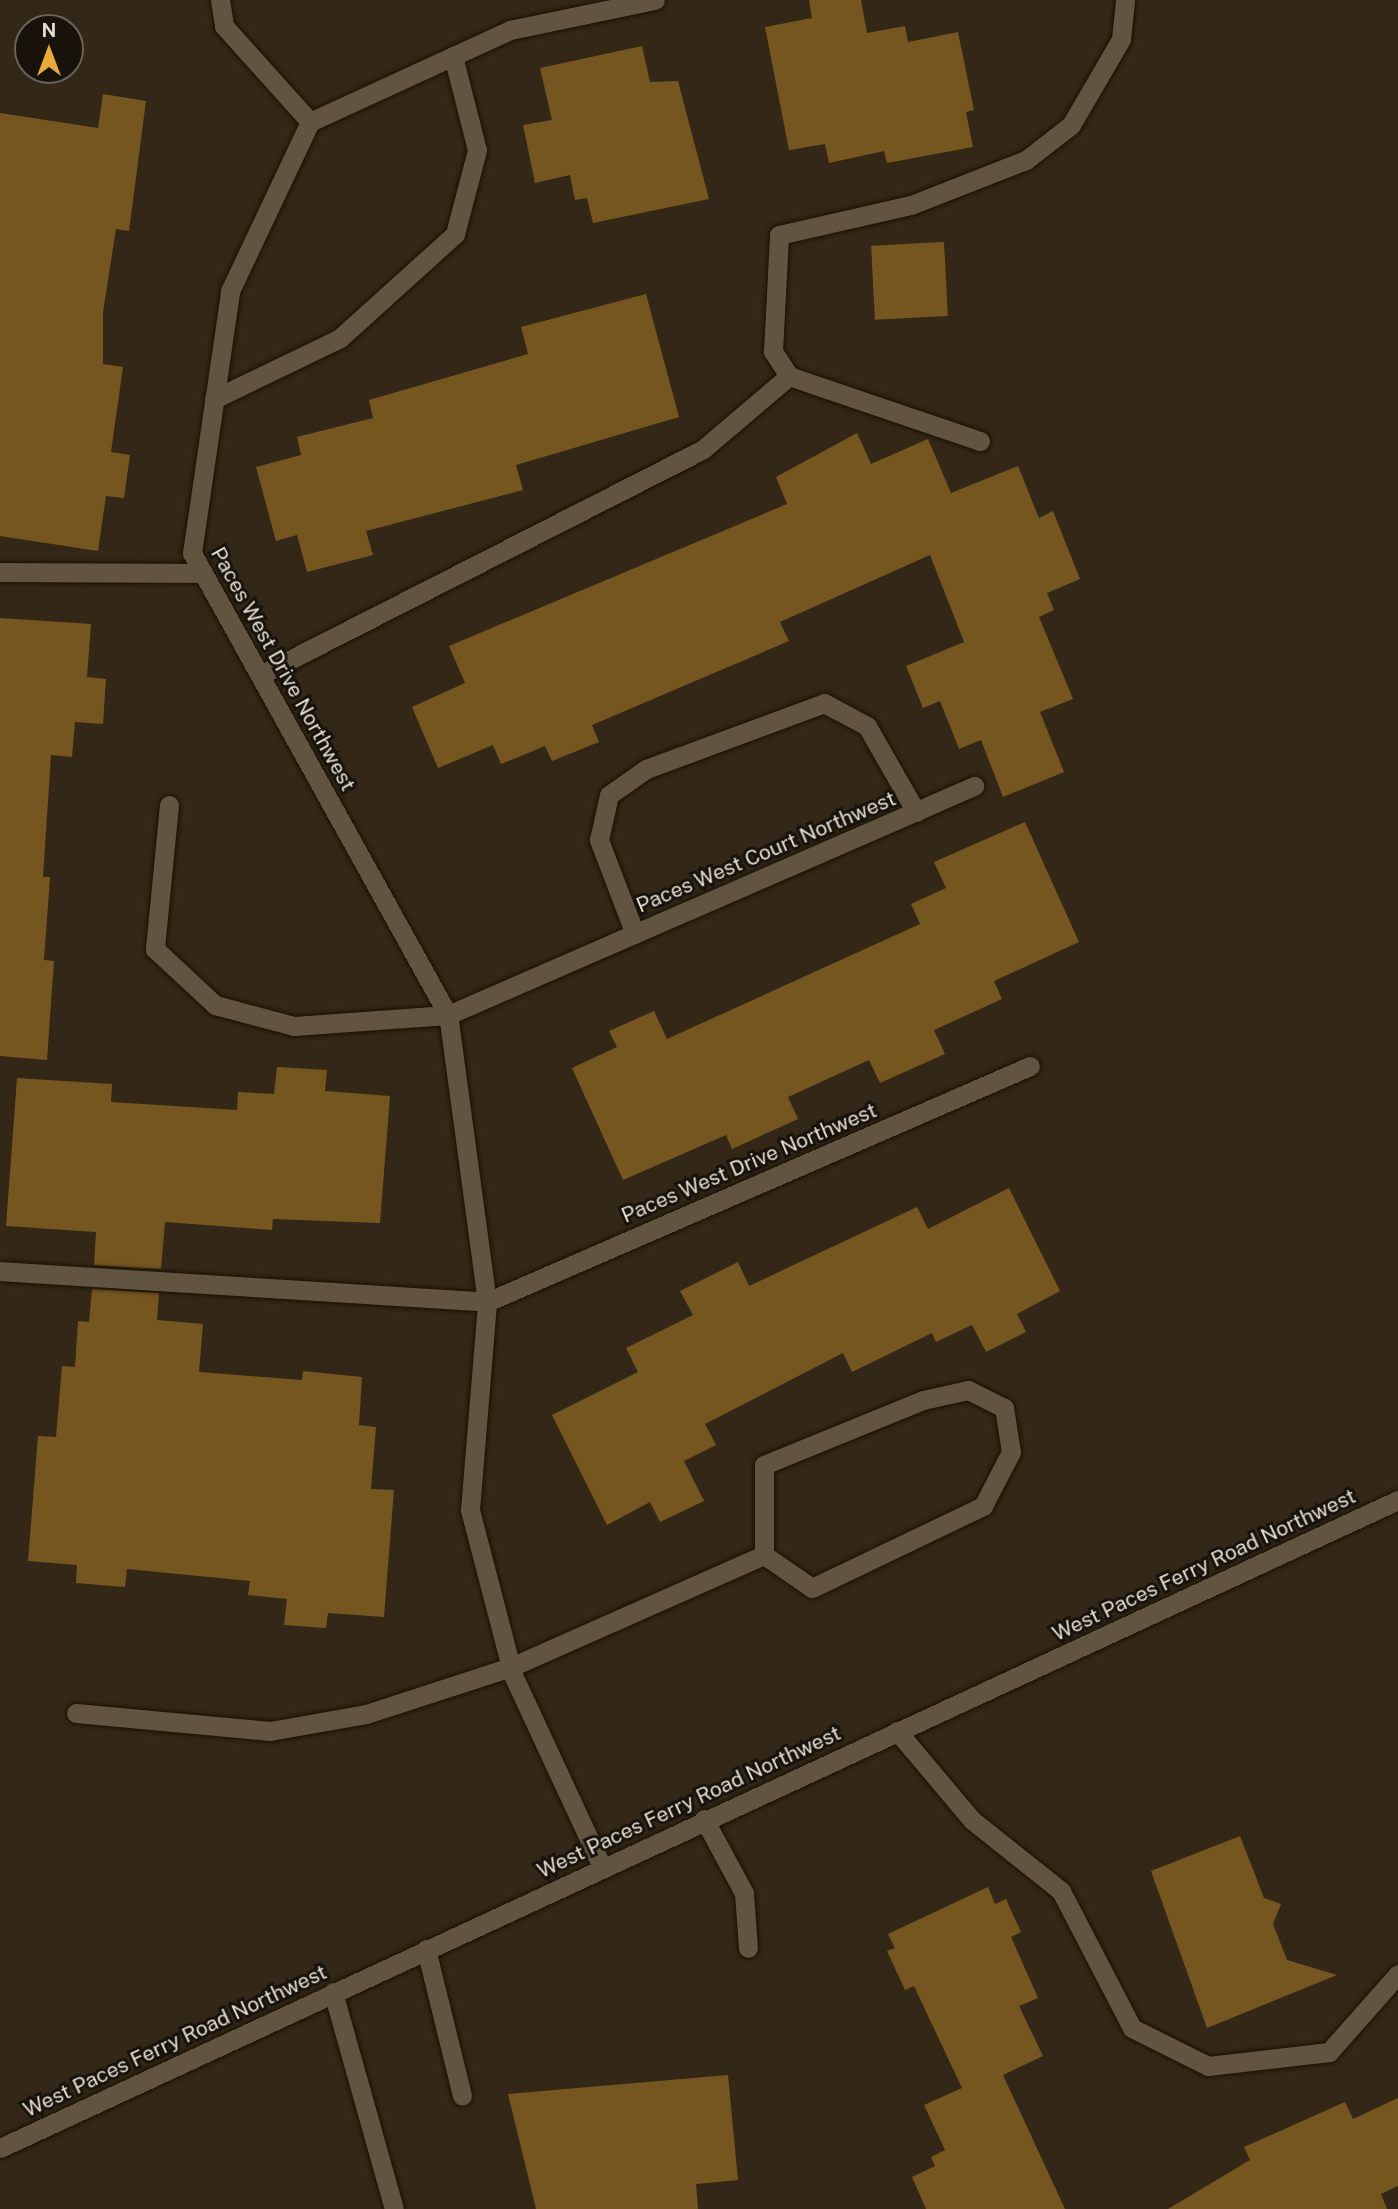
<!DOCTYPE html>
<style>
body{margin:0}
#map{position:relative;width:1398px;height:2209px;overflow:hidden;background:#332817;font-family:"Public Sans",sans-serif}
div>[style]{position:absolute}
.building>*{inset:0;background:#75561f;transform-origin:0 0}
.roads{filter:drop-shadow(0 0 2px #1a1102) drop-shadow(0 0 2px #1a1102)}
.service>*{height:19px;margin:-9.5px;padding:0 9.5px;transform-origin:9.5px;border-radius:9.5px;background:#615542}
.minor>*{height:19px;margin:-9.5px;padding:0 9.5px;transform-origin:9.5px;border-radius:9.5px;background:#615542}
.secondary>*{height:19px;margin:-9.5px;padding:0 9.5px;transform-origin:9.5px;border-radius:9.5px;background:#615542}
span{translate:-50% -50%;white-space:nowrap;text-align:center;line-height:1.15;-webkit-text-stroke:6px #17120a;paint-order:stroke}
.street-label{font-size:21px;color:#e3dcd1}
.north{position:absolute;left:14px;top:14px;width:70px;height:70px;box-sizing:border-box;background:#17120a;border:2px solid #69635a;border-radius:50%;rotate:0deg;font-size:19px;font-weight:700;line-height:28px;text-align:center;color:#e3dcd1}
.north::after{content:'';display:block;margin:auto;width:24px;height:32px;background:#e7ac36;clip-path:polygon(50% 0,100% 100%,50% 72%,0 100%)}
</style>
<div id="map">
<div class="building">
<div style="clip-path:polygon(809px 0,861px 0,867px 33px,905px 26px,908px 42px,958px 32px,974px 110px,966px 112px,973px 147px,887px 163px,884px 151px,829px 163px,825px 144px,789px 150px,765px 27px,812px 18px)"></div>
<div style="clip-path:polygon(642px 46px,650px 82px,678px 81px,709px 199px,593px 223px,587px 198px,575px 200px,570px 175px,535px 183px,523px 125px,552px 120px,540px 68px)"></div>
<div style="clip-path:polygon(103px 94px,146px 101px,129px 231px,116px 229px,103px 312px,103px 364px,123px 367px,111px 452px,130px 455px,124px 498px,106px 496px,98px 551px,0 536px,0 113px,98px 128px)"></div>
<div style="left:944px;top:242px;width:74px;height:73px;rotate:87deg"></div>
<div style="clip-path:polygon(646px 294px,679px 417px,516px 465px,523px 490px,366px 531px,373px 555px,307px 572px,297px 535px,276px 541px,256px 467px,301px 455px,297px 437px,373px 418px,369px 400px,528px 354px,521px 327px)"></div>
<div style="clip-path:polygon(857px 433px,871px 464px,928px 439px,951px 493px,1018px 466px,1039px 518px,1053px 511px,1080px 579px,1047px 593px,1054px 610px,1039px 617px,1073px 699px,1040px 712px,1064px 772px,1003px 797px,981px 740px,959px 749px,940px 701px,923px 708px,906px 666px,964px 642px,930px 555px,780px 622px,789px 641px,592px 725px,599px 742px,552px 761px,545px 746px,501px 764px,493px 745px,438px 768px,412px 707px,465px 683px,449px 646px,787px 504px,776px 477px)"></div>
<div style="clip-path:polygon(0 618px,91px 624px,87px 677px,106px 679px,103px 724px,75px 722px,72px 757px,51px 755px,43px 877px,50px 877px,44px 960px,54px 961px,47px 1060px,0 1056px)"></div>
<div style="clip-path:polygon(1025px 822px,1079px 942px,994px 981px,1002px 999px,934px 1030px,945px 1054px,880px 1083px,869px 1060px,788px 1097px,798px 1119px,732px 1149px,726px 1135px,623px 1180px,572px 1068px,617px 1047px,609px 1031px,654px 1011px,667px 1039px,920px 924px,911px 904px,946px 888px,934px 862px)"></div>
<div style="clip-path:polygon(277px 1067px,327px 1070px,325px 1091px,390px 1096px,380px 1223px,273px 1219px,272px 1230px,165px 1222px,161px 1269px,94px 1265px,96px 1232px,6px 1226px,17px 1078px,112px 1084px,111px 1102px,237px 1110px,238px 1092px,274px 1094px)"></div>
<div style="clip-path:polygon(1009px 1188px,1060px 1291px,1017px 1314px,1026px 1332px,986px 1352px,972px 1325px,936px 1342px,932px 1333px,852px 1372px,843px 1353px,705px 1424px,716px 1445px,684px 1461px,704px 1501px,660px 1522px,650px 1502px,607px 1525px,552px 1415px,638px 1372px,626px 1348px,693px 1315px,680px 1291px,738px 1262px,749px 1286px,917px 1207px,928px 1229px)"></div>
<div style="clip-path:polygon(92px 1289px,159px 1293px,157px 1320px,203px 1324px,199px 1372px,302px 1380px,303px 1371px,362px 1377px,359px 1425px,376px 1427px,371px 1489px,394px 1490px,384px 1617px,328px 1613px,326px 1628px,284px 1625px,287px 1599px,248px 1595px,250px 1581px,127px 1569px,125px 1587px,76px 1583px,77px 1565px,28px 1561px,38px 1436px,56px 1437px,62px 1366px,75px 1367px,78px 1321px,89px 1322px)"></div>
<div style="clip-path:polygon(1240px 1836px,1264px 1898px,1281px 1904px,1273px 1924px,1287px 1960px,1337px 1975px,1207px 2028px,1151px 1871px)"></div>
<div style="clip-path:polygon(988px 1887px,995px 1904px,1006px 1899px,1021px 1932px,1011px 1937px,1038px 1998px,1019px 2006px,1043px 2056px,1003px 2075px,1065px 2209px,926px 2209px,912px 2177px,935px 2166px,931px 2157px,945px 2150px,924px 2105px,962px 2088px,914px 1986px,905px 1990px,887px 1951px,895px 1948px,888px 1934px)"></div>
<div style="clip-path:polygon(728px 2075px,738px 2180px,696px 2184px,698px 2209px,536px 2209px,508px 2094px)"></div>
<div style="clip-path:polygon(1398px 2098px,1398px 2186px,1381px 2194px,1387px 2209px,1168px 2209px,1250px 2160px,1244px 2147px,1345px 2102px,1353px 2119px)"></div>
</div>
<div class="roads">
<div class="service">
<div style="left:704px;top:1819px;width:84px;rotate:61.6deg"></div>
<div style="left:744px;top:1893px;width:55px;rotate:85.8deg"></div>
<div style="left:426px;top:1949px;width:151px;rotate:76.2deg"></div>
<div style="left:333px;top:1992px;width:225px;rotate:74.3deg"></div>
</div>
<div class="minor">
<div style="left:220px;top:0;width:26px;rotate:81deg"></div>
<div style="left:224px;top:26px;width:129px;rotate:48.1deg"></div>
<div style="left:214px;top:399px;width:140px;rotate:-25.8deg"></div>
<div style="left:340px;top:338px;width:155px;rotate:-42.1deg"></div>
<div style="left:455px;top:234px;width:87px;rotate:-75.3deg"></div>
<div style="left:477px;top:150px;width:97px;rotate:-104.3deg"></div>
<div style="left:980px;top:441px;width:202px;rotate:-161.2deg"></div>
<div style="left:789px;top:376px;width:30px;rotate:-123deg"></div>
<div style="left:773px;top:351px;width:116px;rotate:-87deg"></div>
<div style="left:779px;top:235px;width:135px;rotate:-12.8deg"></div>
<div style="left:911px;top:205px;width:123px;rotate:-21.4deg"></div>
<div style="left:1026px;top:160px;width:57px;rotate:-37.9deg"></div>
<div style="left:1071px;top:125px;width:99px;rotate:-59.8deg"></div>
<div style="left:1121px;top:39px;width:39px;rotate:-84deg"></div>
<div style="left:0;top:572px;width:203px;rotate:0.3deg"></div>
<div style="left:260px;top:675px;width:497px;rotate:-27deg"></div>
<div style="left:703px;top:449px;width:113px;rotate:-40.3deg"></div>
<div style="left:169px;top:805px;width:145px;rotate:95.6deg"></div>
<div style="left:155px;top:949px;width:82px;rotate:43deg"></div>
<div style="left:215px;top:1005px;width:82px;rotate:14.9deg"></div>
<div style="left:294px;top:1026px;width:154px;rotate:-4.1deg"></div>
<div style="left:448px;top:1015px;width:574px;rotate:-23.53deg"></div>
<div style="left:635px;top:934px;width:101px;rotate:-111deg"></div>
<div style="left:599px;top:840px;width:46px;rotate:-77.5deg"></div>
<div style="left:609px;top:795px;width:45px;rotate:-35.1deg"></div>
<div style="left:646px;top:769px;width:190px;rotate:-20.3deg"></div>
<div style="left:824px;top:703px;width:49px;rotate:28.1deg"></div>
<div style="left:867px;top:726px;width:99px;rotate:60.3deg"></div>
<div style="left:0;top:1271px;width:488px;rotate:3.6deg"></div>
<div style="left:487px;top:1302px;width:592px;rotate:-23.49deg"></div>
<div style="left:76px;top:1713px;width:195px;rotate:5.3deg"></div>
<div style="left:270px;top:1731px;width:97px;rotate:-10deg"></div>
<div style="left:366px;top:1714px;width:152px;rotate:-18deg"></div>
<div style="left:511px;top:1667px;width:277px;rotate:-23.9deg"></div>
<div style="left:764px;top:1555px;width:58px;rotate:34.5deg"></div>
<div style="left:812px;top:1588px;width:190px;rotate:-25.6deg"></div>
<div style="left:983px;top:1506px;width:61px;rotate:-62.6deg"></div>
<div style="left:1011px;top:1452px;width:45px;rotate:-99deg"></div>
<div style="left:1004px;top:1408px;width:40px;rotate:-153.4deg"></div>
<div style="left:968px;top:1390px;width:46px;rotate:167.5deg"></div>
<div style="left:923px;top:1400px;width:172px;rotate:157.8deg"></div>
<div style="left:764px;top:1465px;width:90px;rotate:90deg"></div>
<div style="left:897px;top:1731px;width:116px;rotate:49.9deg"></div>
<div style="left:972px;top:1820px;width:114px;rotate:38.6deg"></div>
<div style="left:1061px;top:1891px;width:154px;rotate:62.6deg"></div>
<div style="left:1132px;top:2028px;width:85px;rotate:26.6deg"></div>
<div style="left:1208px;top:2066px;width:122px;rotate:-6.6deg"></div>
<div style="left:1329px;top:2052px;width:104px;rotate:-48.5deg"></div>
<div style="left:602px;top:1867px;width:212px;rotate:-114.9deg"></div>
<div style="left:513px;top:1675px;width:171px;rotate:-104.6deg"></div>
<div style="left:470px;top:1510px;width:209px;rotate:-85.3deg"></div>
<div style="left:487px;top:1302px;width:290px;rotate:-97.7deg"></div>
<div style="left:448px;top:1015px;width:528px;rotate:-118.99deg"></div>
<div style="left:192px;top:553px;width:265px;rotate:-81.7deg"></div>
<div style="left:230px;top:291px;width:187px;rotate:-64.7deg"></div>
<div style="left:310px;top:122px;width:220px;rotate:-24.7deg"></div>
<div style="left:510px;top:30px;width:148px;rotate:-11.7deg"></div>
</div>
<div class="secondary">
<div style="left:0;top:2148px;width:1541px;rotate:-24.87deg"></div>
</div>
</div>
<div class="street-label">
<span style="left:283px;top:669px;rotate:61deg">Paces West Drive Northwest</span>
<span style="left:766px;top:852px;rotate:-23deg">Paces West Court Northwest</span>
<span style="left:749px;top:1163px;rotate:-23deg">Paces West Drive Northwest</span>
<span style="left:1204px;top:1565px;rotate:-25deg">West Paces Ferry Road Northwest</span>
<span style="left:689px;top:1802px;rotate:-25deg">West Paces Ferry Road Northwest</span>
<span style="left:175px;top:2041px;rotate:-25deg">West Paces Ferry Road Northwest</span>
</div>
<div class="north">N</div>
</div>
